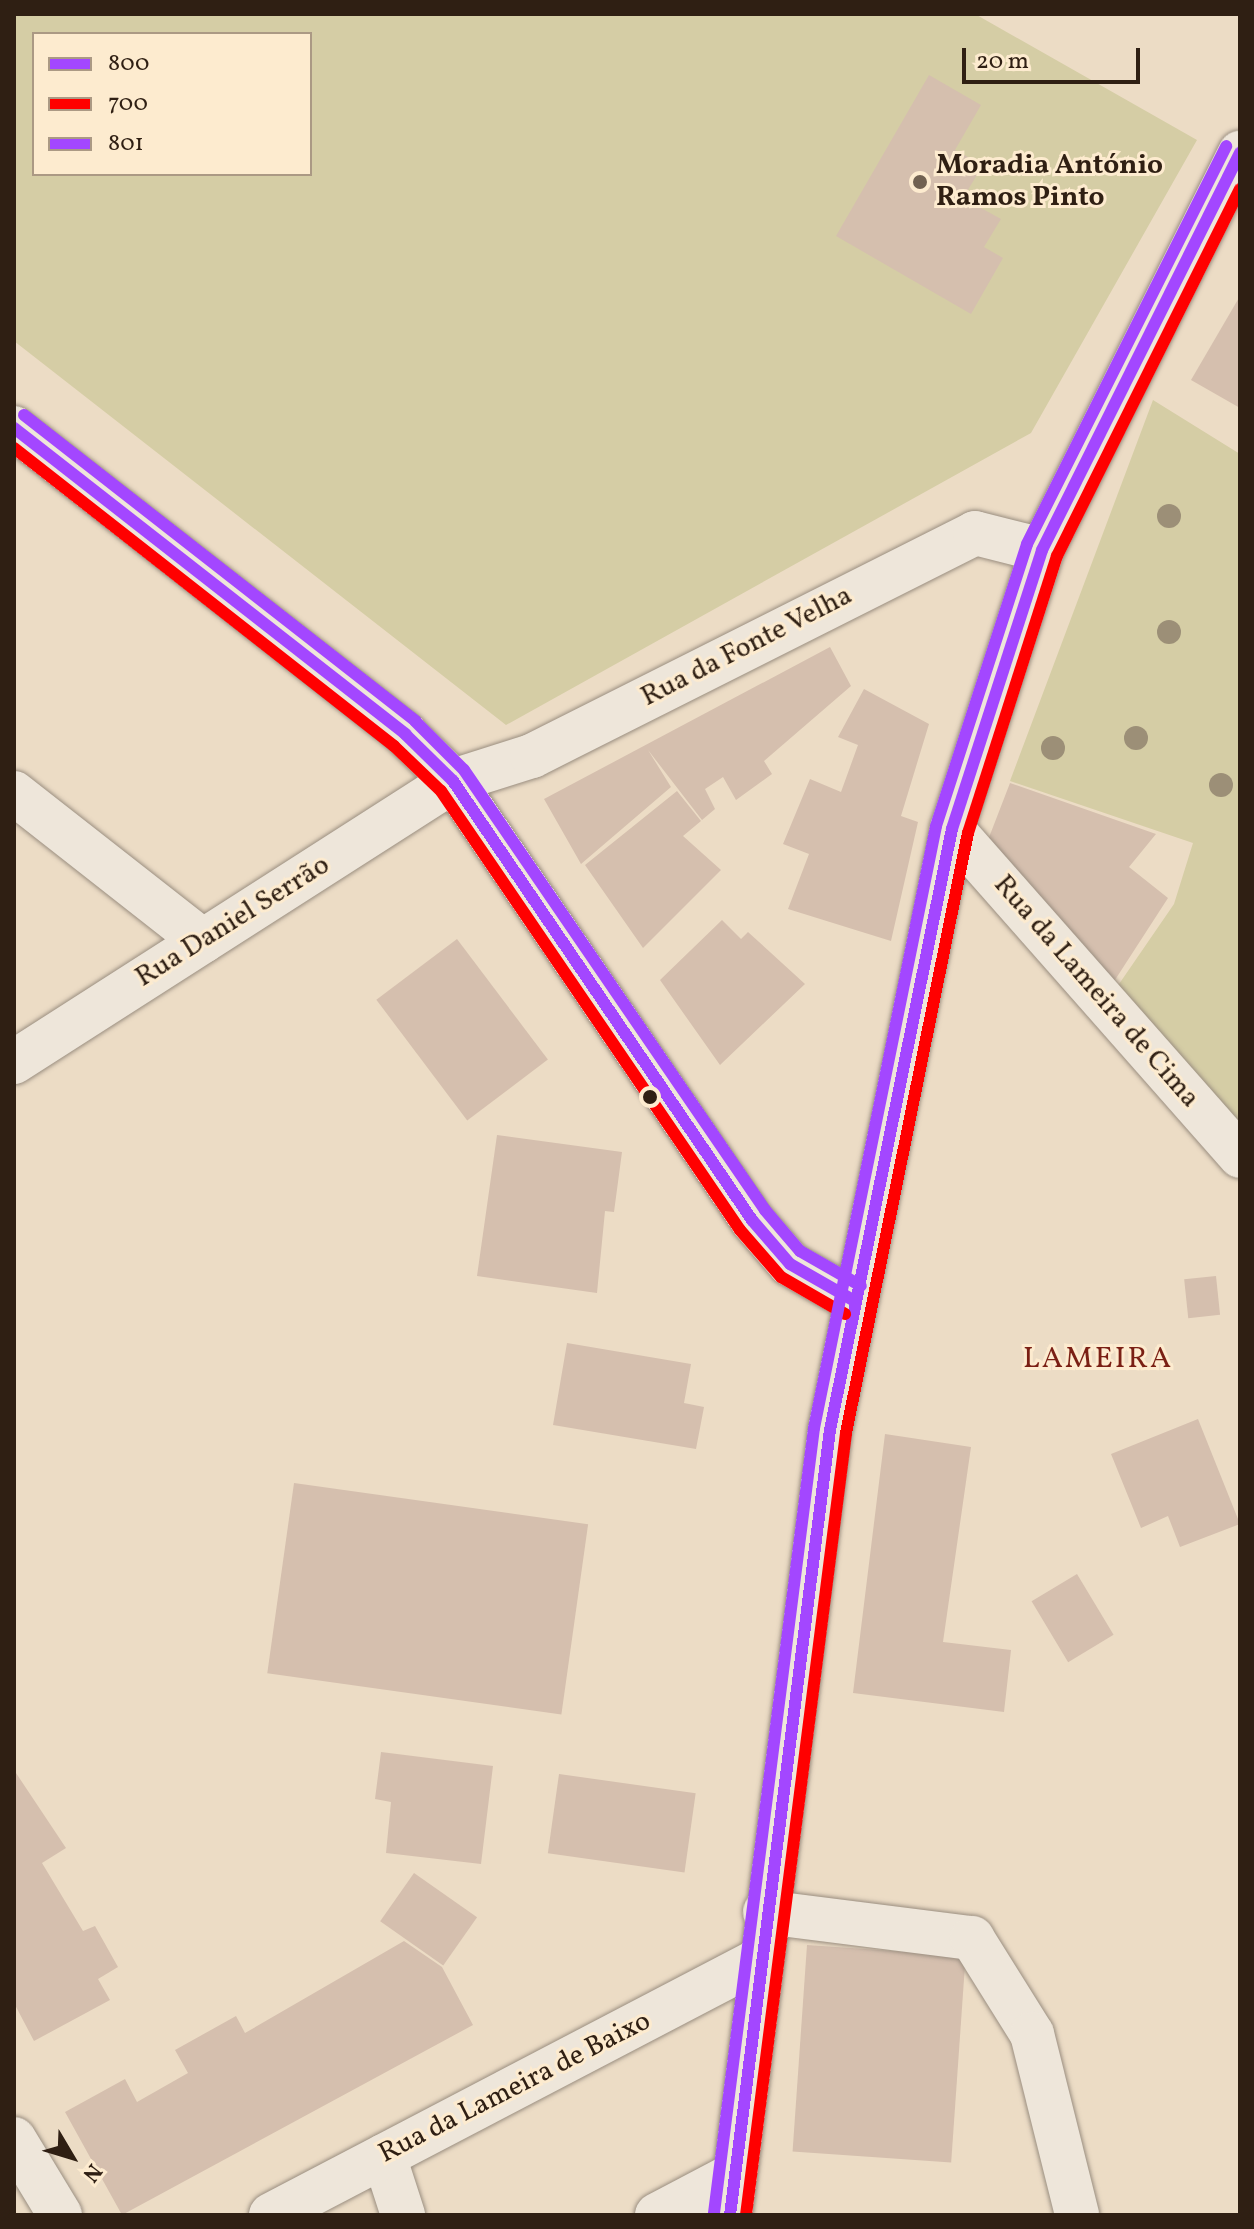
<!DOCTYPE html>
<meta charset="utf-8">
<style>
body{margin:0}
#map{position:relative;width:1254px;height:2229px;overflow:hidden;background:#ecdcc5;font-family:Vollkorn,serif}
div>[style]{position:absolute}
.green>*{inset:0;background:#d5cda5}
.building>*{inset:0;background:#d5bfae;transform-origin:0 0}
.roads{filter:drop-shadow(0 0 2px #9a8e80) drop-shadow(0 0 2px #9a8e80)}
.minor>*{height:44px;margin:-22px;padding:0 22px;transform-origin:22px;border-radius:22px;background:#eee6da}
.bus-1>*{height:12px;margin:-6px;padding:0 6px;transform-origin:6px;border-radius:6px;background:#a347ff}
.bus-2>*{height:12px;margin:-6px;padding:0 6px;transform-origin:6px;border-radius:6px;background:#f00}
.bus-3>*{height:12px;margin:-6px;padding:0 6px;transform-origin:6px;border-radius:6px;background:#a347ff}
.trees>*{width:24px;height:24px;margin:-12px;border-radius:50%;background:#9c8f77}
.dots>*{width:22px;height:22px;translate:-50% -50%;box-sizing:border-box;border:4px solid #fdebcf;border-radius:50%}
span{translate:-50% -50%;white-space:nowrap;text-align:center;line-height:1.15;-webkit-text-stroke:6px #fdebcf;paint-order:stroke}
.poi-label{font-size:28px;color:#2f1f13;font-weight:700}
.left{translate:0 -50%;text-align:left}
.street-label{font-size:28px;color:#2f1f13}
.neighbourhood-label{font-size:30px;color:#7a1f14;letter-spacing:2px}
.frame{position:absolute;inset:0;border:16px solid #2f1f13;pointer-events:none}
.legend{position:absolute;left:32px;top:32px;width:280px;height:144px;box-sizing:border-box;background:#fdebcf;border:2px solid #ab9984;margin:0;padding:10px 14px;list-style:none;font-size:24px;color:#2f1f13}
.legend li{display:flex;align-items:center;gap:16px;height:40px}
.legend b{width:40px;border:2px solid #ab9984}
.north{position:absolute;left:32px;top:2117px;width:80px;height:80px;-webkit-text-stroke:6px #fdebcf;paint-order:stroke;rotate:128deg;font-size:22px;font-weight:700;line-height:32px;text-align:center;color:#2f1f13}
.north::after{content:'';display:block;margin:auto;width:28px;height:36px;background:#2f1f13;clip-path:polygon(50% 0,100% 100%,50% 72%,0 100%)}
.scale{position:absolute;left:962px;top:48px;width:178px;height:36px;box-sizing:border-box;border:4px solid #2f1f13;border-top:0;padding-left:10px;font-size:24px;line-height:28px;white-space:nowrap;color:#2f1f13;-webkit-text-stroke:6px #fdebcf;paint-order:stroke}
</style>
<div id="map">
<div class="green">
<div style="clip-path:polygon(evenodd,14px 14px,975px 14px,1197px 140px,1031px 433px,506px 725px,14px 341px,14px 14px,34px 34px,310px 34px,310px 174px,34px 174px,34px 34px)"></div>
<div style="clip-path:polygon(1153px 400px,1240px 454px,1240px 1134px,1117px 987px,1174px 904px,1193px 843px,1010px 781px)"></div>
</div>
<div class="building">
<div style="clip-path:polygon(929px 75px,981px 105px,955px 150px,983px 165px,963px 198px,1001px 219px,984px 247px,1003px 258px,971px 314px,836px 236px)"></div>
<div style="clip-path:polygon(1240px 296px,1240px 408px,1191px 380px)"></div>
<div style="clip-path:polygon(830px 647px,851px 686px,764px 761px,772px 774px,736px 800px,723px 777px,705px 789px,715px 809px,702px 820px,648px 750px,671px 787px,581px 864px,544px 799px)"></div>
<div style="clip-path:polygon(864px 689px,929px 724px,901px 816px,918px 822px,891px 941px,788px 909px,809px 854px,783px 844px,810px 779px,841px 792px,858px 745px,838px 737px)"></div>
<div style="clip-path:polygon(1010px 783px,1156px 834px,1129px 867px,1168px 898px,1113px 983px,988px 840px)"></div>
<div style="clip-path:polygon(677px 791px,701px 821px,683px 836px,721px 870px,643px 948px,585px 865px)"></div>
<div style="clip-path:polygon(722px 920px,741px 939px,748px 932px,805px 984px,720px 1065px,660px 980px)"></div>
<div style="left:457px;top:939px;width:151px;height:101px;rotate:53deg"></div>
<div style="clip-path:polygon(497px 1135px,622px 1152px,614px 1212px,605px 1211px,597px 1293px,477px 1276px)"></div>
<div style="left:1216px;top:1276px;width:39px;height:32px;rotate:84deg"></div>
<div style="clip-path:polygon(567px 1343px,691px 1364px,684px 1403px,704px 1407px,696px 1449px,553px 1425px)"></div>
<div style="clip-path:polygon(1198px 1419px,1240px 1524px,1180px 1547px,1168px 1516px,1141px 1528px,1111px 1454px)"></div>
<div style="clip-path:polygon(885px 1434px,971px 1447px,943px 1642px,1011px 1650px,1004px 1712px,853px 1693px)"></div>
<div style="left:294px;top:1483px;width:297px;height:192px;rotate:8deg"></div>
<div style="left:1077px;top:1574px;width:71px;height:53px;rotate:59deg"></div>
<div style="clip-path:polygon(381px 1752px,493px 1766px,481px 1864px,386px 1853px,391px 1802px,375px 1799px)"></div>
<div style="clip-path:polygon(14px 1770px,66px 1848px,42px 1863px,83px 1931px,95px 1926px,118px 1967px,98px 1979px,110px 2000px,34px 2041px,14px 2003px)"></div>
<div style="left:559px;top:1774px;width:138px;height:80px;rotate:8deg"></div>
<div style="left:414px;top:1873px;width:77px;height:59px;rotate:35deg"></div>
<div style="clip-path:polygon(404px 1941px,442px 1967px,473px 2025px,122px 2215px,65px 2112px,125px 2079px,137px 2102px,188px 2073px,175px 2050px,236px 2016px,245px 2033px)"></div>
<div style="left:807px;top:1945px;width:159px;height:207px;rotate:4deg"></div>
</div>
<div class="roads">
<div class="minor">
<div style="left:14px;top:428px;width:497px;rotate:38deg"></div>
<div style="left:405px;top:734px;width:67px;rotate:44.4deg"></div>
<div style="left:453px;top:781px;width:531px;rotate:55.74deg"></div>
<div style="left:752px;top:1220px;width:58px;rotate:49.2deg"></div>
<div style="left:790px;top:1264px;width:73px;rotate:29.7deg"></div>
<div style="left:14px;top:793px;width:240px;rotate:38.1deg"></div>
<div style="left:952px;top:829px;width:436px;rotate:48.6deg"></div>
<div style="left:14px;top:1062px;width:521px;rotate:-32.62deg"></div>
<div style="left:453px;top:781px;width:83px;rotate:-17.6deg"></div>
<div style="left:532px;top:756px;width:496px;rotate:-26.7deg"></div>
<div style="left:975px;top:533px;width:69px;rotate:14.2deg"></div>
<div style="left:765px;top:1912px;width:209px;rotate:7.2deg"></div>
<div style="left:972px;top:1938px;width:113px;rotate:58deg"></div>
<div style="left:1032px;top:2034px;width:187px;rotate:76deg"></div>
<div style="left:14px;top:2139px;width:89px;rotate:58.8deg"></div>
<div style="left:384px;top:2156px;width:62px;rotate:72.1deg"></div>
<div style="left:271px;top:2215px;width:551px;rotate:-27.59deg"></div>
<div style="left:657px;top:2215px;width:88px;rotate:-27.7deg"></div>
<div style="left:730px;top:2215px;width:791px;rotate:-82.74deg"></div>
<div style="left:830px;top:1430px;width:613px;rotate:-78.53deg"></div>
<div style="left:952px;top:829px;width:293px;rotate:-72.1deg"></div>
<div style="left:1042px;top:550px;width:444px;rotate:-63.5deg"></div>
</div>
</div>
<div class="bus-1">
<div style="left:14px;top:428px;width:497px;rotate:38deg"></div>
<div style="left:405px;top:734px;width:67px;rotate:44.4deg"></div>
<div style="left:453px;top:781px;width:531px;rotate:55.74deg"></div>
<div style="left:752px;top:1220px;width:58px;rotate:49.2deg"></div>
<div style="left:790px;top:1264px;width:73px;rotate:29.7deg"></div>
<div style="left:730px;top:2215px;width:791px;rotate:-82.74deg"></div>
<div style="left:830px;top:1430px;width:613px;rotate:-78.53deg"></div>
<div style="left:952px;top:829px;width:293px;rotate:-72.1deg"></div>
<div style="left:1042px;top:550px;width:444px;rotate:-63.5deg"></div>
</div>
<div class="bus-2">
<div style="left:14px;top:448px;width:483px;rotate:38.1deg"></div>
<div style="left:394px;top:746px;width:65px;rotate:43.8deg"></div>
<div style="left:441px;top:791px;width:531px;rotate:55.74deg"></div>
<div style="left:740px;top:1230px;width:62px;rotate:48.9deg"></div>
<div style="left:781px;top:1277px;width:74px;rotate:30deg"></div>
<div style="left:746px;top:2215px;width:788px;rotate:-82.71deg"></div>
<div style="left:846px;top:1433px;width:612px;rotate:-78.51deg"></div>
<div style="left:968px;top:833px;width:291px;rotate:-72.2deg"></div>
<div style="left:1057px;top:556px;width:410px;rotate:-63.5deg"></div>
</div>
<div class="bus-3">
<div style="left:24px;top:415px;width:497px;rotate:38deg"></div>
<div style="left:415px;top:721px;width:69px;rotate:45deg"></div>
<div style="left:464px;top:770px;width:533px;rotate:55.62deg"></div>
<div style="left:765px;top:1210px;width:54px;rotate:49.5deg"></div>
<div style="left:800px;top:1251px;width:70px;rotate:29.8deg"></div>
<div style="left:714px;top:2213px;width:791px;rotate:-82.74deg"></div>
<div style="left:814px;top:1428px;width:614px;rotate:-78.54deg"></div>
<div style="left:936px;top:826px;width:296px;rotate:-72.1deg"></div>
<div style="left:1027px;top:544px;width:445px;rotate:-63.4deg"></div>
</div>
<div class="trees">
<div style="left:1169px;top:516px"></div>
<div style="left:1169px;top:632px"></div>
<div style="left:1136px;top:738px"></div>
<div style="left:1053px;top:748px"></div>
<div style="left:1221px;top:785px"></div>
</div>
<div class="dots">
<div style="left:920px;top:182px;background:#716151"></div>
<div style="left:650px;top:1097px;background:#2f1f13"></div>
</div>
<div class="poi-label">
<span class="left" style="left:936px;top:182px">Moradia António<br>Ramos Pinto</span>
</div>
<div class="street-label">
<span style="left:747px;top:647px;rotate:-27deg">Rua da Fonte Velha</span>
<span style="left:233px;top:922px;rotate:-32deg">Rua Daniel Serrão</span>
<span style="left:1096px;top:992px;rotate:49deg">Rua da Lameira de Cima</span>
<span style="left:515px;top:2088px;rotate:-27deg">Rua da Lameira de Baixo</span>
</div>
<div class="neighbourhood-label">
<span style="left:1098px;top:1359px">LAMEIRA</span>
</div>
<div class="frame"></div>
<ul class="legend">
<li><b style="height:10px;background:#a347ff"></b>800</li>
<li><b style="height:10px;background:#f00"></b>700</li>
<li><b style="height:10px;background:#a347ff"></b>801</li>
</ul>
<div class="north">N</div>
<div class="scale">20 m</div>
</div>
